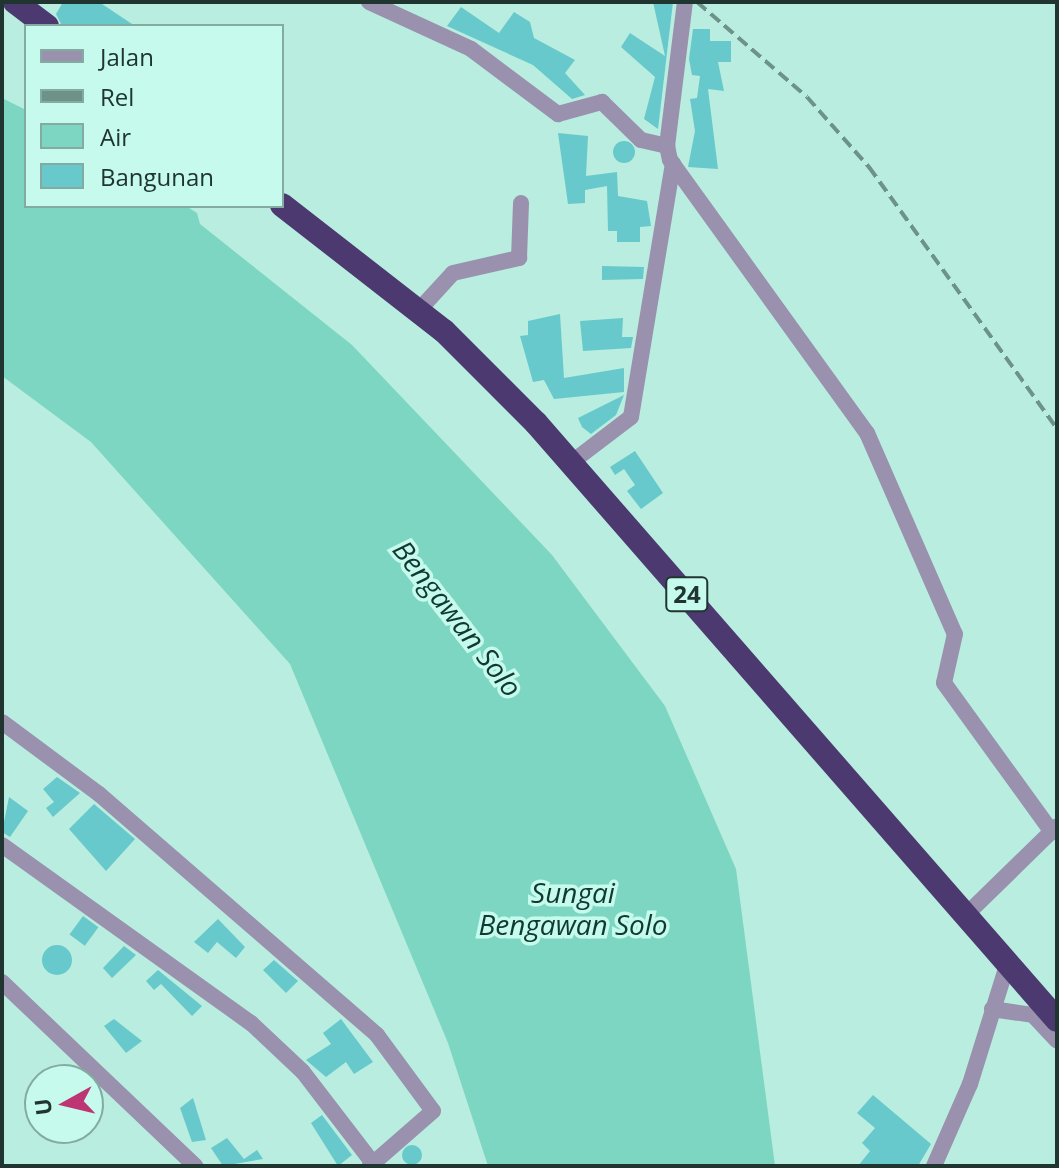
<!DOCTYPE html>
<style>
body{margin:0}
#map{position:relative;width:1059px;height:1168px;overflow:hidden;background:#b8eddf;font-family:"Open Sans",sans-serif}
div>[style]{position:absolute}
.water>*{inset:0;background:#7dd6c2}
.building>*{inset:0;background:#67c9cb;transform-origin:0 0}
.round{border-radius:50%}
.minor>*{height:16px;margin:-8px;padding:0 8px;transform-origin:8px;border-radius:8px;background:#9991ad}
.highway>*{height:24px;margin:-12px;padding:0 12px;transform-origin:12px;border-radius:12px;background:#4b3970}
.rail>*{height:4px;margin-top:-2px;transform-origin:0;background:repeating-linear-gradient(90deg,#6d9389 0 12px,transparent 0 18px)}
span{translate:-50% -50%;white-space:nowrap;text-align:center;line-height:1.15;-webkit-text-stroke:7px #c5faec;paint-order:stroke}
.shield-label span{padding:2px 6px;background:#c5faec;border:2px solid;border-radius:6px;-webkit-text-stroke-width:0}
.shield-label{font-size:24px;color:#203530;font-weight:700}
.water-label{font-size:28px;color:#0f3931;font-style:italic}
.frame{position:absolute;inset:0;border:4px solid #203530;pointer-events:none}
.legend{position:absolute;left:24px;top:24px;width:260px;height:184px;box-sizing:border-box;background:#c5faec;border:2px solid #83aba1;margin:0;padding:10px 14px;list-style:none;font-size:24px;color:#203530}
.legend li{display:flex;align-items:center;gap:16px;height:40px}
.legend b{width:40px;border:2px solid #83aba1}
.north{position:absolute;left:24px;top:1064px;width:80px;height:80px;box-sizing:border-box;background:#c5faec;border:2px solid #83aba1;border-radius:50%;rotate:262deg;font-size:22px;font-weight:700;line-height:32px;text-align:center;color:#203530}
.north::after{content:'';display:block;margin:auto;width:28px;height:36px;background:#bd3573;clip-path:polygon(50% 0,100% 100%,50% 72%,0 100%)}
</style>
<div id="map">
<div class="water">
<div style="clip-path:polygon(2px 98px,26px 110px,26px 206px,186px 206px,197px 213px,200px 224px,352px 345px,552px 555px,665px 706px,736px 869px,775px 1166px,488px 1166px,448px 1043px,290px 664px,91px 442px,2px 376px)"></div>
</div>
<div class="building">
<div style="clip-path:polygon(63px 2px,99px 2px,135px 26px,62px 26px,56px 14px)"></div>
<div style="clip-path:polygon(653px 2px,673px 2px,658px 129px,644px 119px,655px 77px,621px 47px,630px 33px,665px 56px)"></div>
<div style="clip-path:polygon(461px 7px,499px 33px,514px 12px,530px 22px,534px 38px,575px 60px,565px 73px,585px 95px,572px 99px,533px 65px,447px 26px)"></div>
<div style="clip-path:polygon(693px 29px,710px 29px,710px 41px,731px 41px,731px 62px,718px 62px,724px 91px,708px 89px,718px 169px,688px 167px,695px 131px,690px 99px,697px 98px,700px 76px,692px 75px,689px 59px)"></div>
<div style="clip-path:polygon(558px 133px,588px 136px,586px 176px,617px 172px,618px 196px,647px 201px,651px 226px,640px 227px,640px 242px,617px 242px,617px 231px,608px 231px,607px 186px,585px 190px,585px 203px,568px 204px)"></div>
<div class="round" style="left:613px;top:141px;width:22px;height:22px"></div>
<div style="clip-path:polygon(602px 266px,644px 267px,643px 279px,602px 280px)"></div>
<div style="clip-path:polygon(560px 314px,564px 378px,624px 368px,624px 392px,554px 399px,544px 380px,533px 382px,520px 336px,528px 335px,528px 321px)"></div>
<div style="clip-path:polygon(623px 318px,622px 337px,633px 337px,631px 348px,583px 351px,580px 321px)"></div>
<div style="clip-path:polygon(624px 395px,616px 415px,591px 434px,582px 427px,578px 418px)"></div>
<div style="clip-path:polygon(635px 451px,663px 493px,641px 509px,627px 491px,635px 485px,624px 469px,615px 475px,610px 467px)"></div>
<div style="clip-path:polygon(57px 777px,80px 793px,53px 817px,46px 808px,54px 802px,43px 789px)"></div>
<div style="clip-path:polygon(9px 797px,28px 811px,10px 837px,2px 832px)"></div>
<div style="clip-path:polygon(94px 804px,135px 839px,106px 871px,69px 829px)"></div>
<div style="left:83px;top:916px;width:19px;height:23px;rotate:36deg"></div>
<div style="clip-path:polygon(218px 919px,245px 947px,236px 958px,217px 942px,208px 953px,194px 942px)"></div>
<div class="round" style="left:42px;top:945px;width:30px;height:30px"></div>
<div style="clip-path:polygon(124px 946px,136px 955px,112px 978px,103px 968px)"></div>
<div style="clip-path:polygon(274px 960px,298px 981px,286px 993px,263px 970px)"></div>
<div style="clip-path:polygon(158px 970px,202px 1006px,192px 1016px,161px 984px,154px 990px,146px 981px)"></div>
<div style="clip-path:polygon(114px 1019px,142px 1041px,126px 1053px,104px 1026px)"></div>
<div style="clip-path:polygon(341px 1019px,373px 1062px,354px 1074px,346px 1062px,326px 1077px,306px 1060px,331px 1044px,323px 1033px)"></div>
<div style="clip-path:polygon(873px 1095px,931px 1144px,918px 1166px,858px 1166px,870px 1151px,862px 1143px,875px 1128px,857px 1113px)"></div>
<div style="clip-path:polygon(193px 1098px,206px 1140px,192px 1142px,180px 1108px)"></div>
<div style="clip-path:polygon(322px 1115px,352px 1155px,338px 1166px,311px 1123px)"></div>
<div style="clip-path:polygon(227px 1138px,244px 1159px,257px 1150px,263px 1159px,223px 1166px,211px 1148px)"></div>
<div class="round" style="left:402px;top:1145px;width:20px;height:20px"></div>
</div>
<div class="minor">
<div style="left:369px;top:2px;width:112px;rotate:24.7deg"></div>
<div style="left:471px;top:49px;width:109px;rotate:36.8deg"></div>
<div style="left:558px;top:114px;width:46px;rotate:-15.3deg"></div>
<div style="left:602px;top:102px;width:54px;rotate:44.3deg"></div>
<div style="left:641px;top:140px;width:27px;rotate:13deg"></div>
<div style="left:667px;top:146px;width:145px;rotate:-82.9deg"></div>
<div style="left:667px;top:146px;width:14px;rotate:78deg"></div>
<div style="left:670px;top:160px;width:337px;rotate:54.2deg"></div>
<div style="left:867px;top:433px;width:219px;rotate:66.4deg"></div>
<div style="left:955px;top:634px;width:50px;rotate:102.7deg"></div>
<div style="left:944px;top:683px;width:184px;rotate:54.1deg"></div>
<div style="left:419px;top:310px;width:50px;rotate:-47.4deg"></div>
<div style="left:453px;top:273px;width:68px;rotate:-12.8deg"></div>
<div style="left:519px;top:258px;width:55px;rotate:-87.9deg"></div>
<div style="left:572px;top:462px;width:74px;rotate:-37.3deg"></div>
<div style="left:631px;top:417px;width:257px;rotate:-80.6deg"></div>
<div style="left:2px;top:722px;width:121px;rotate:36.6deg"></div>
<div style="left:99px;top:794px;width:368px;rotate:40.9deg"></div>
<div style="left:377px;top:1035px;width:94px;rotate:53.6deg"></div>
<div style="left:433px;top:1111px;width:84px;rotate:138.9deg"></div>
<div style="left:2px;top:845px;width:306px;rotate:35.6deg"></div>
<div style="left:251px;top:1023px;width:71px;rotate:43.3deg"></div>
<div style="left:303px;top:1072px;width:118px;rotate:52.5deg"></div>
<div style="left:968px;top:913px;width:124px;rotate:-44.3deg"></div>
<div style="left:2px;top:982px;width:267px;rotate:43.6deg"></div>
<div style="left:992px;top:1009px;width:41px;rotate:8.3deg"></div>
<div style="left:1033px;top:1015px;width:35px;rotate:47deg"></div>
<div style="left:934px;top:1166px;width:90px;rotate:-66.3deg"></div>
<div style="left:970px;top:1084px;width:128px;rotate:-72.7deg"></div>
</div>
<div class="highway">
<div style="left:15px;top:2px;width:40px;rotate:37deg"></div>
<div style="left:282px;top:205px;width:205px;rotate:37.9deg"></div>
<div style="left:444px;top:331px;width:130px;rotate:45deg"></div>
<div style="left:536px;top:423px;width:792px;rotate:48.89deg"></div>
</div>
<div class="rail">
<div style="left:697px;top:2px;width:145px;rotate:40.8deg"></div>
<div style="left:807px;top:97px;width:94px;rotate:48.5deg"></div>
<div style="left:869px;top:167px;width:322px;rotate:54.3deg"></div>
</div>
<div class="shield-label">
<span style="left:687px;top:594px">24</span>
</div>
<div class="water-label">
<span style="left:458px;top:618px;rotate:52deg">Bengawan Solo</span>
<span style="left:573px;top:908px">Sungai<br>Bengawan Solo</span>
</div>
<div class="frame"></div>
<ul class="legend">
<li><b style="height:10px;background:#9991ad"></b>Jalan</li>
<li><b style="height:10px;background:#6d9389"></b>Rel</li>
<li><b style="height:22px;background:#7dd6c2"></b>Air</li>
<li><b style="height:22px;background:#67c9cb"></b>Bangunan</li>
</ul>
<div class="north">U</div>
</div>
